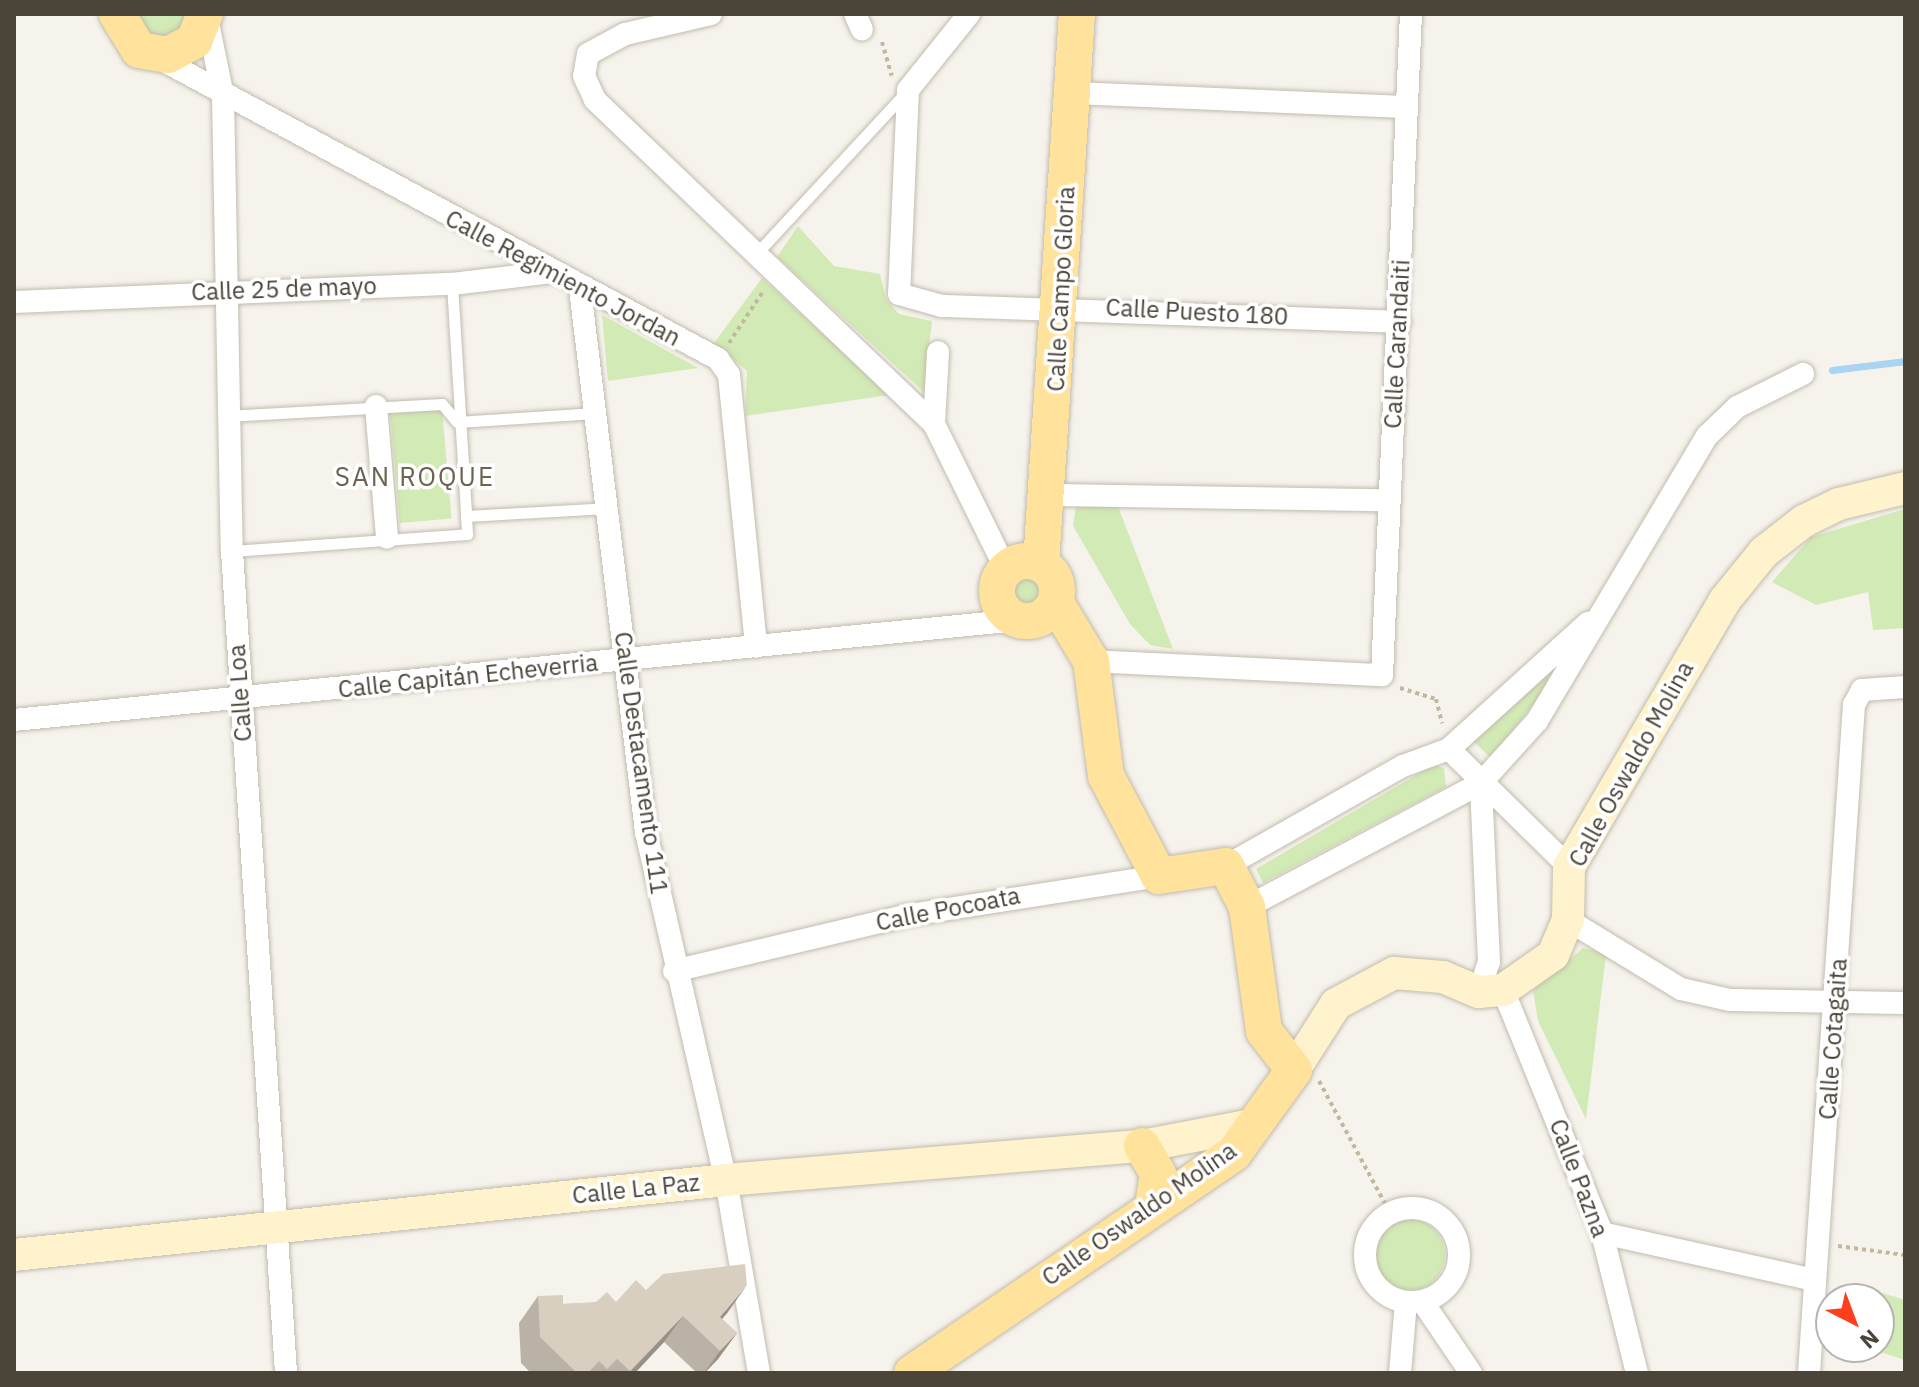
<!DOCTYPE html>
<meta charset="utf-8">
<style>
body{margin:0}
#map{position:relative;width:1919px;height:1387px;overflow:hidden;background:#f6f3ec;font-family:"IBM Plex Sans",sans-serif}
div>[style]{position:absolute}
.green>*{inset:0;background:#d2eab5;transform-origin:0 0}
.round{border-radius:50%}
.stream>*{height:7px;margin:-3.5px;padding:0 3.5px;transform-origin:3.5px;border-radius:3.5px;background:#a9d4f2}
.path>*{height:4px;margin-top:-2px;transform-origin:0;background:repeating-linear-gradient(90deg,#c4b79f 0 4px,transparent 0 8px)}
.roads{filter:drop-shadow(0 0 2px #c2bbae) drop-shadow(0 0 2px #c2bbae)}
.lane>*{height:11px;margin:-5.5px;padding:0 5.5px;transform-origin:5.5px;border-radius:5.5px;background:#fff}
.street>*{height:22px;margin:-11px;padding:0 11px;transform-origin:11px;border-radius:11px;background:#fff}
.street>.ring{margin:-11px;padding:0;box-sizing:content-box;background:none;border:22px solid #fff;border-radius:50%}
.secondary>*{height:32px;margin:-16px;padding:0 16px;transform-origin:16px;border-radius:16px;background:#fff3cd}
.primary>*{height:36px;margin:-18px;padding:0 18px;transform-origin:18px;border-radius:18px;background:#ffe39c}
.primary>.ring{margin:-18px;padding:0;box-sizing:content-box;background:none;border:36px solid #ffe39c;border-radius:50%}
.wall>*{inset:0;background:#bab2a6}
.shaded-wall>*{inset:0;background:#979187}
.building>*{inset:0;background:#d8cfc1}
span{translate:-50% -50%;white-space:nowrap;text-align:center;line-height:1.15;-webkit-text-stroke:7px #fff;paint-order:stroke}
.street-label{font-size:24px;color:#4b4439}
.neighbourhood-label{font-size:26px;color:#6e6250;letter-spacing:2px}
.frame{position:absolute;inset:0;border:16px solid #4b4439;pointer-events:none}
.north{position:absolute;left:1815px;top:1283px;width:80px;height:80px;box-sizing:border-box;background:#fff;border:2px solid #b7b4b0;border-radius:50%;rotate:138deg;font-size:22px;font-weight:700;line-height:32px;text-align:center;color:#4b4439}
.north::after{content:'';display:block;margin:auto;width:28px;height:36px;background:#fc3f1d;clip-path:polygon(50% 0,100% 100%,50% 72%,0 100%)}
</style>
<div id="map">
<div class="green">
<div style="clip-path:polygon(125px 14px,195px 14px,163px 47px)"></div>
<div style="clip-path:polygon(798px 226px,834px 266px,880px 274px,886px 299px,899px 314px,932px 321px,924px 392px,777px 257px)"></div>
<div style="clip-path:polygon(762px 278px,889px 395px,745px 416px,747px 371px,714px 343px)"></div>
<div style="clip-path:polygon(602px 315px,698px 368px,608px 381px)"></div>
<div style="left:442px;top:409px;width:110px;height:52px;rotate:85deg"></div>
<div style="clip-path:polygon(1117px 504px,1173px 649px,1150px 645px,1130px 624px,1073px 526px,1076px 506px)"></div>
<div style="clip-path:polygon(1905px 509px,1905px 628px,1873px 630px,1868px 592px,1816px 605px,1772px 582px,1811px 537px)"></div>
<div class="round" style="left:1008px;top:572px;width:38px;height:38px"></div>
<div style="clip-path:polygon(1545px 676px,1551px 680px,1492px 759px,1473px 741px)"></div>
<div style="clip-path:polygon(1433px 765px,1444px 768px,1446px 787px,1263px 883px,1256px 869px)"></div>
<div style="clip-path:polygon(1583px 948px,1606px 954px,1586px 1119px,1538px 1021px,1533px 990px)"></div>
<div class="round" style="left:1373px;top:1219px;width:72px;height:72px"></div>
<div style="clip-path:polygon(1876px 1291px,1905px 1300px,1905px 1360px,1865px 1347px,1879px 1347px)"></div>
</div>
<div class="stream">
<div style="left:1832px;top:370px;width:74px;rotate:-7deg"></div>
</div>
<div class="path">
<div style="left:882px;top:42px;width:35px;rotate:74deg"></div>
<div style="left:729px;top:343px;width:64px;rotate:-56.6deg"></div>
<div style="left:1400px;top:688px;width:38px;rotate:17deg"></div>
<div style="left:1436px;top:699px;width:25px;rotate:76deg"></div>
<div style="left:1319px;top:1081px;width:150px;rotate:61.7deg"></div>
<div style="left:1838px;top:1246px;width:68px;rotate:7.7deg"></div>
</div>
<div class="roads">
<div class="lane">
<div style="left:757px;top:253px;width:219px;rotate:-47.2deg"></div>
<div style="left:452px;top:284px;width:232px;rotate:86.5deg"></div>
<div style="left:226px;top:416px;width:216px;rotate:-3.2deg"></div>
<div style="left:442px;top:404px;width:23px;rotate:50deg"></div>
<div style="left:457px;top:422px;width:139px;rotate:-3.7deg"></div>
<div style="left:232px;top:551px;width:236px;rotate:-4.1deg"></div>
<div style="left:467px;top:534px;width:18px;rotate:-93deg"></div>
<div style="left:466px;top:516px;width:141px;rotate:-3.2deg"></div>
</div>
<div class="street">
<div style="left:711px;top:14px;width:88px;rotate:166.9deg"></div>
<div style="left:625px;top:34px;width:42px;rotate:151.6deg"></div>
<div style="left:588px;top:54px;width:22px;rotate:100deg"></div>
<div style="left:584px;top:76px;width:26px;rotate:65deg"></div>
<div style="left:595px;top:100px;width:469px;rotate:43.7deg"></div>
<div style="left:934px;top:424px;width:163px;rotate:63.7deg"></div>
<div style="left:855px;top:14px;width:17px;rotate:66deg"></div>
<div style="left:969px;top:14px;width:97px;rotate:128.8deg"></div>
<div style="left:908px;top:90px;width:204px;rotate:92.5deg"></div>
<div style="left:899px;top:294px;width:45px;rotate:15.6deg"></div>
<div style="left:942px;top:306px;width:458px;rotate:2deg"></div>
<div style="left:207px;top:18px;width:80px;rotate:78.4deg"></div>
<div style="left:223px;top:96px;width:455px;rotate:88.9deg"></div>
<div style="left:232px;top:551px;width:824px;rotate:86.24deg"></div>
<div style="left:153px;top:55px;width:642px;rotate:28.28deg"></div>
<div style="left:718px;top:359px;width:19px;rotate:55deg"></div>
<div style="left:729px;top:375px;width:273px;rotate:84.3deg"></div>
<div style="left:1073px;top:93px;width:333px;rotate:2.4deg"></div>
<div style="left:580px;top:289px;width:547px;rotate:83.07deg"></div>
<div style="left:646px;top:832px;width:357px;rotate:77.1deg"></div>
<div style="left:726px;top:1180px;width:196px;rotate:80.3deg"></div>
<div style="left:14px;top:302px;width:438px;rotate:-2.4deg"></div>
<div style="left:452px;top:284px;width:102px;rotate:-6.8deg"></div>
<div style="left:376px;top:406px;width:132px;rotate:85.2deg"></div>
<div style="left:934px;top:424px;width:72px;rotate:-86.8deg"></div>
<div style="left:1051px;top:495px;width:336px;rotate:0.9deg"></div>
<div style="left:1091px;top:661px;width:291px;rotate:2.8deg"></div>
<div style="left:1382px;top:675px;width:662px;rotate:-87.49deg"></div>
<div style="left:14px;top:720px;width:1008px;rotate:-5.69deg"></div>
<div style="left:1449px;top:749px;width:168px;rotate:44.5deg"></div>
<div style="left:1226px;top:866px;width:203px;rotate:-29.5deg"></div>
<div style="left:1403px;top:766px;width:49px;rotate:-20.3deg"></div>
<div style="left:1449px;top:749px;width:188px;rotate:-42.2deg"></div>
<div style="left:1247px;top:907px;width:265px;rotate:-27.9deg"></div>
<div style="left:1481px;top:783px;width:84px;rotate:-47.9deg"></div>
<div style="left:1537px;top:721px;width:332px;rotate:-59.2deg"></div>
<div style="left:1707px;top:436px;width:42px;rotate:-44deg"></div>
<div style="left:1737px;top:407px;width:74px;rotate:-26.6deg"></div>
<div style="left:1568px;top:920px;width:132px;rotate:31.4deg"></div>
<div style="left:1681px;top:989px;width:50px;rotate:12.7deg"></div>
<div style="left:1730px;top:1000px;width:175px;rotate:1deg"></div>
<div style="left:674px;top:971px;width:236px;rotate:-13.4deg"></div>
<div style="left:904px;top:916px;width:258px;rotate:-8.9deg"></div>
<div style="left:1503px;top:990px;width:262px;rotate:67.8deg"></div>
<div style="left:1602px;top:1233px;width:144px;rotate:76deg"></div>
<div style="left:1479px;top:992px;width:32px;rotate:-72deg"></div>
<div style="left:1489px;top:962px;width:179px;rotate:-92.6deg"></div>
<div class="ring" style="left:1365px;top:1208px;width:72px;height:72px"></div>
<div style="left:1602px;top:1233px;width:217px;rotate:12.5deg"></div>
<div style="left:1422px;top:1301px;width:87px;rotate:55.8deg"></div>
<div style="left:1400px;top:1373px;width:71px;rotate:-85.2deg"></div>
<div style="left:1809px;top:1373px;width:670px;rotate:-86.15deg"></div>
<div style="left:1854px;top:705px;width:17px;rotate:-62deg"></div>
<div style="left:1862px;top:690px;width:43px;rotate:-4deg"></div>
</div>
<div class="secondary">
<div style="left:1294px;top:1070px;width:78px;rotate:-57.5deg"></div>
<div style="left:1336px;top:1004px;width:66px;rotate:-28.1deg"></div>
<div style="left:1394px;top:973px;width:49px;rotate:4.7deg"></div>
<div style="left:1443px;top:977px;width:39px;rotate:23deg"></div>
<div style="left:1479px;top:992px;width:24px;rotate:-5deg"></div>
<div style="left:1503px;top:990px;width:61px;rotate:-35deg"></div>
<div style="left:1553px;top:955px;width:38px;rotate:-67deg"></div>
<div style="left:1568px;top:920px;width:53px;rotate:-88.9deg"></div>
<div style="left:1569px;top:867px;width:309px;rotate:-59.7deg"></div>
<div style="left:1725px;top:600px;width:62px;rotate:-50.9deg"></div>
<div style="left:1764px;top:552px;width:51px;rotate:-37.8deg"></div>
<div style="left:1804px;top:521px;width:39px;rotate:-26deg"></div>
<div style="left:1839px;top:504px;width:68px;rotate:-13.6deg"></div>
<div style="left:14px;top:1255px;width:716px;rotate:-6.01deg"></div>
<div style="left:726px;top:1180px;width:417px;rotate:-4.7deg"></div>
<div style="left:1142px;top:1146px;width:117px;rotate:-10.8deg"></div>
</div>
<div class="primary">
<div style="left:117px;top:14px;width:42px;rotate:58.6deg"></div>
<div style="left:139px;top:50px;width:29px;rotate:10deg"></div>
<div style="left:168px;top:55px;width:30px;rotate:-28deg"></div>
<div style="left:194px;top:41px;width:29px;rotate:-68deg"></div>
<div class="ring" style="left:997px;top:561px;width:24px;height:24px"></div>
<div style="left:1041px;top:564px;width:551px;rotate:-86.26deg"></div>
<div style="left:1142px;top:1146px;width:32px;rotate:60deg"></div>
<div style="left:1158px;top:1174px;width:30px;rotate:99deg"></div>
<div style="left:912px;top:1373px;width:390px;rotate:-34.3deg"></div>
<div style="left:1234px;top:1153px;width:102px;rotate:-54.1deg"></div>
<div style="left:1294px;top:1070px;width:49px;rotate:-127.6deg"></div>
<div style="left:1264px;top:1031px;width:125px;rotate:-97.8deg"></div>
<div style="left:1247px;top:907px;width:46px;rotate:-117.1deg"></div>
<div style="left:1226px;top:866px;width:68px;rotate:171.5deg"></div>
<div style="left:1159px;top:876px;width:113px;rotate:-117.9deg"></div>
<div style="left:1106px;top:776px;width:116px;rotate:-97.4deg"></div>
<div style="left:1091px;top:661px;width:68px;rotate:-121.1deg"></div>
</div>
</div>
<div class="wall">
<div style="clip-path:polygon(646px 1290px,728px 1312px,722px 1319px,737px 1333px,718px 1359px,705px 1373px,697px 1373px,664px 1342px,635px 1373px,531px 1373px,521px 1363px,519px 1323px,538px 1296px,563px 1304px,616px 1302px)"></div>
</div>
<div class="shaded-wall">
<div style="clip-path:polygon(747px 1285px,728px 1312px,706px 1338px,720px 1317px)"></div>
<div style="clip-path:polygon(683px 1316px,664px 1342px,635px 1373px,629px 1373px)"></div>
<div style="clip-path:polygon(737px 1333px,718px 1359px,704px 1373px,720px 1351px)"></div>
</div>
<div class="building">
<div style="clip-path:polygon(745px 1264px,747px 1285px,720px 1317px,737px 1333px,720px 1351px,683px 1316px,630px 1371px,617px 1359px,607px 1369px,599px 1361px,588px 1373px,577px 1373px,540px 1337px,538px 1296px,563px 1295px,563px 1304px,596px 1302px,607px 1292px,616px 1302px,636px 1280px,646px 1290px,663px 1274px)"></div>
</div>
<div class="street-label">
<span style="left:563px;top:278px;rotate:28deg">Calle Regimiento Jordan</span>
<span style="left:284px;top:289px;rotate:-2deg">Calle 25 de mayo</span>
<span style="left:1061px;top:289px;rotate:-87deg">Calle Campo Gloria</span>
<span style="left:1197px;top:312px;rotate:3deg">Calle Puesto 180</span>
<span style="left:1397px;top:344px;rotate:-87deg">Calle Carandaiti</span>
<span style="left:468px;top:676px;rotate:-6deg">Calle Capitán Echeverria</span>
<span style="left:240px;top:693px;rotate:-94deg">Calle Loa</span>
<span style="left:641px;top:763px;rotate:82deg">Calle Destacamento 111</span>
<span style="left:1631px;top:764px;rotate:-61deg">Calle Oswaldo Molina</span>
<span style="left:948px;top:909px;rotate:-11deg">Calle Pocoata</span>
<span style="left:1833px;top:1039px;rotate:-86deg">Calle Cotagaita</span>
<span style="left:1579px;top:1178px;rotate:69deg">Calle Pazna</span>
<span style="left:636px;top:1189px;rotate:-6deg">Calle La Paz</span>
<span style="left:1139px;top:1214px;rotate:-35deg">Calle Oswaldo Molina</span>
</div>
<div class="neighbourhood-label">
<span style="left:415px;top:477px">SAN ROQUE</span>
</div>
<div class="frame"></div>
<div class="north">N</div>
</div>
